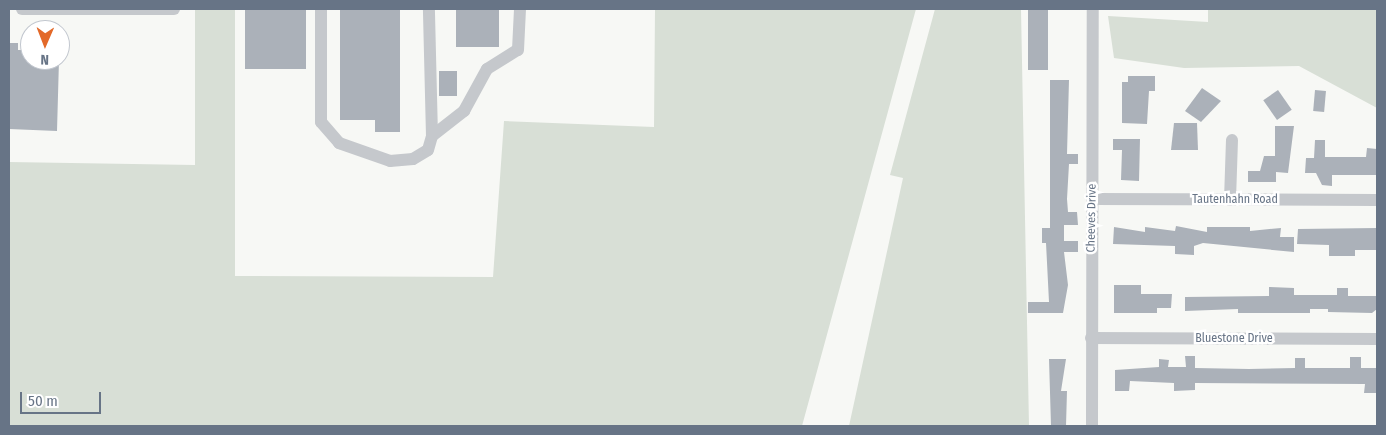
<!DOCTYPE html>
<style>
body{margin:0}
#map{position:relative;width:1386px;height:435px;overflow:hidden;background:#f7f8f5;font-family:"Fira Sans Condensed",sans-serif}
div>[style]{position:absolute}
.green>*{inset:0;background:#d8dfd6}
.building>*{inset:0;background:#abb1b9;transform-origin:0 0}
.minor>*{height:12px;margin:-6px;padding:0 6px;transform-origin:6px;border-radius:6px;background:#c5c8cc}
span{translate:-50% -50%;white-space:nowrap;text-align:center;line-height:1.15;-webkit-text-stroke:5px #fff;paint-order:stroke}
.street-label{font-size:12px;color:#677486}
.frame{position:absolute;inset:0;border:10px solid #677486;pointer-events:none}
.north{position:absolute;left:20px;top:20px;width:50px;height:50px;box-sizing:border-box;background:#fff;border:1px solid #c2c7cf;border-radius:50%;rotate:181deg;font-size:14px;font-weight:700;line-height:20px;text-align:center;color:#677486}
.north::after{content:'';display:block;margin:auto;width:18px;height:22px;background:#e36929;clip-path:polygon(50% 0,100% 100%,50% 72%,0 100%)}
.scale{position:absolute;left:20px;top:392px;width:81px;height:22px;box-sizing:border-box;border:2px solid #677486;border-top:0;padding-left:6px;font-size:15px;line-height:18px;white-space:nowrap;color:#677486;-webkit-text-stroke:4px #fff;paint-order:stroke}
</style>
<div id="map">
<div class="green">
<div style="clip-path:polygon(195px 9px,235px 9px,235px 276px,493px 277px,504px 121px,654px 127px,655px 9px,916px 9px,802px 426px,9px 426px,9px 162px,195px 165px)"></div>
<div style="clip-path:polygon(935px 9px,1021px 9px,1029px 426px,849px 426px,903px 178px,890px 175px)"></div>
<div style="clip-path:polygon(1208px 9px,1377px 9px,1377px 108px,1299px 66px,1184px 68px,1114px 58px,1108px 16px,1208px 22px)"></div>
</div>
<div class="building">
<div style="left:245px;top:9px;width:61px;height:60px"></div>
<div style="clip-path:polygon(340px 9px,400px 9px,400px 132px,375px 132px,375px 120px,340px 120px)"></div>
<div style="left:456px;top:9px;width:43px;height:38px"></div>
<div style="left:1028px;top:9px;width:20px;height:61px"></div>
<div style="clip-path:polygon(9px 43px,18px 43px,18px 50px,30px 50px,30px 60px,59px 60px,57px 131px,9px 129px)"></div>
<div style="left:439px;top:71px;width:18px;height:25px"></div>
<div style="clip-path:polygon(1128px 76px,1155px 76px,1155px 91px,1149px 91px,1147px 124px,1122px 123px,1122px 82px,1128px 82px)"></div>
<div style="clip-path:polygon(1050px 80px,1069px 80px,1067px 154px,1078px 154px,1078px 164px,1069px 164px,1067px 199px,1068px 212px,1077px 212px,1078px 225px,1064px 225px,1064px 241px,1078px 241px,1078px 252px,1064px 252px,1068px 285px,1063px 313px,1028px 313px,1028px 302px,1049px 302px,1046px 243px,1042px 243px,1042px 228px,1050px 228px)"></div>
<div style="clip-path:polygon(1202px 88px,1221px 101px,1201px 122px,1185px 111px)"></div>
<div style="left:1278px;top:90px;width:24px;height:18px;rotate:55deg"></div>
<div style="left:1315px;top:90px;width:11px;height:21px;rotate:5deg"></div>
<div style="clip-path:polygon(1174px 123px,1197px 123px,1198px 150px,1171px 150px)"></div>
<div style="clip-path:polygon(1275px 126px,1294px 126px,1288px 173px,1276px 172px,1276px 182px,1248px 182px,1248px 171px,1260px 171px,1264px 156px,1275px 156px)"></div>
<div style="clip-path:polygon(1113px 139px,1140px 139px,1139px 181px,1121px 180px,1122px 150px,1113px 150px)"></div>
<div style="clip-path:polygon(1315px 140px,1325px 140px,1325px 157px,1366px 157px,1367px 148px,1377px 149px,1377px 175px,1332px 175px,1332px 186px,1322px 185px,1316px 173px,1305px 173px,1306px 158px,1314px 158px)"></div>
<div style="clip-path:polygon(1176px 226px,1207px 232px,1207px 227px,1250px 227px,1250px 231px,1281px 228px,1280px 237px,1294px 237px,1294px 252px,1203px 243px,1194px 246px,1194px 255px,1175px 254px,1175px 246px,1113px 244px,1114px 227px,1145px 232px,1145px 227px,1175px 231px)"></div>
<div style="clip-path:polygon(1377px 228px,1377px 250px,1355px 250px,1355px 256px,1329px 256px,1329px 245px,1297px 244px,1298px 229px)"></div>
<div style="clip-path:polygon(1114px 285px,1141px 285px,1141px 294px,1172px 294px,1171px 308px,1157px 308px,1157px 313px,1114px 313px)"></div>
<div style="clip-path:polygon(1269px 287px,1294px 288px,1294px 295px,1337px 295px,1337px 288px,1348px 288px,1348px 296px,1377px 296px,1377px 309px,1372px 313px,1328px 312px,1328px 309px,1310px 309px,1310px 313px,1238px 313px,1238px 309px,1185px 311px,1185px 297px,1269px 296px)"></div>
<div style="clip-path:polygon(1185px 356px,1195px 356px,1195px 368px,1249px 369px,1295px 368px,1295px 358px,1305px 358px,1305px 368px,1350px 368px,1350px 357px,1361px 357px,1361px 368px,1377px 368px,1377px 393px,1364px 393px,1365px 384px,1195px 383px,1195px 390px,1174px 391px,1174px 383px,1130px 381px,1129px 391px,1115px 391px,1115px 370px,1159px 367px,1159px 359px,1169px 360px,1168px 367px,1186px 367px)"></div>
<div style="clip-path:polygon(1049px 359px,1066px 359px,1061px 391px,1067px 391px,1066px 426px,1051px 426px)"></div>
</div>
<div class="minor">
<div style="left:22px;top:9px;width:152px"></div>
<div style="left:321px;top:9px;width:113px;rotate:90deg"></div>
<div style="left:321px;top:122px;width:28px;rotate:49deg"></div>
<div style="left:339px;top:143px;width:54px;rotate:19.4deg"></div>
<div style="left:390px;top:161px;width:23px;rotate:-5deg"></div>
<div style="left:413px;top:159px;width:17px;rotate:-31deg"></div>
<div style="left:428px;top:150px;width:15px;rotate:-74deg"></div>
<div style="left:432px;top:136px;width:127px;rotate:-91.4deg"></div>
<div style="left:432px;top:136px;width:41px;rotate:-38deg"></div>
<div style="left:464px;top:111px;width:48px;rotate:-61.3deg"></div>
<div style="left:487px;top:69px;width:36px;rotate:-32deg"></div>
<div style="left:518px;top:50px;width:41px;rotate:-87.2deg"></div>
<div style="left:1093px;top:199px;width:284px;rotate:0.2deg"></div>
<div style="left:1230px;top:200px;width:60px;rotate:-88.1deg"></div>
<div style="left:1091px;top:338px;width:286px;rotate:0.2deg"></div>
<div style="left:1092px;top:426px;width:417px;rotate:-89.9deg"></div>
</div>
<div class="street-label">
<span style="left:1235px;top:200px">Tautenhahn Road</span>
<span style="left:1092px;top:218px;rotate:-89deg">Cheeves Drive</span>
<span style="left:1234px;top:339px">Bluestone Drive</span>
</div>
<div class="frame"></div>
<div class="north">N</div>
<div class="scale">50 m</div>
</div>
